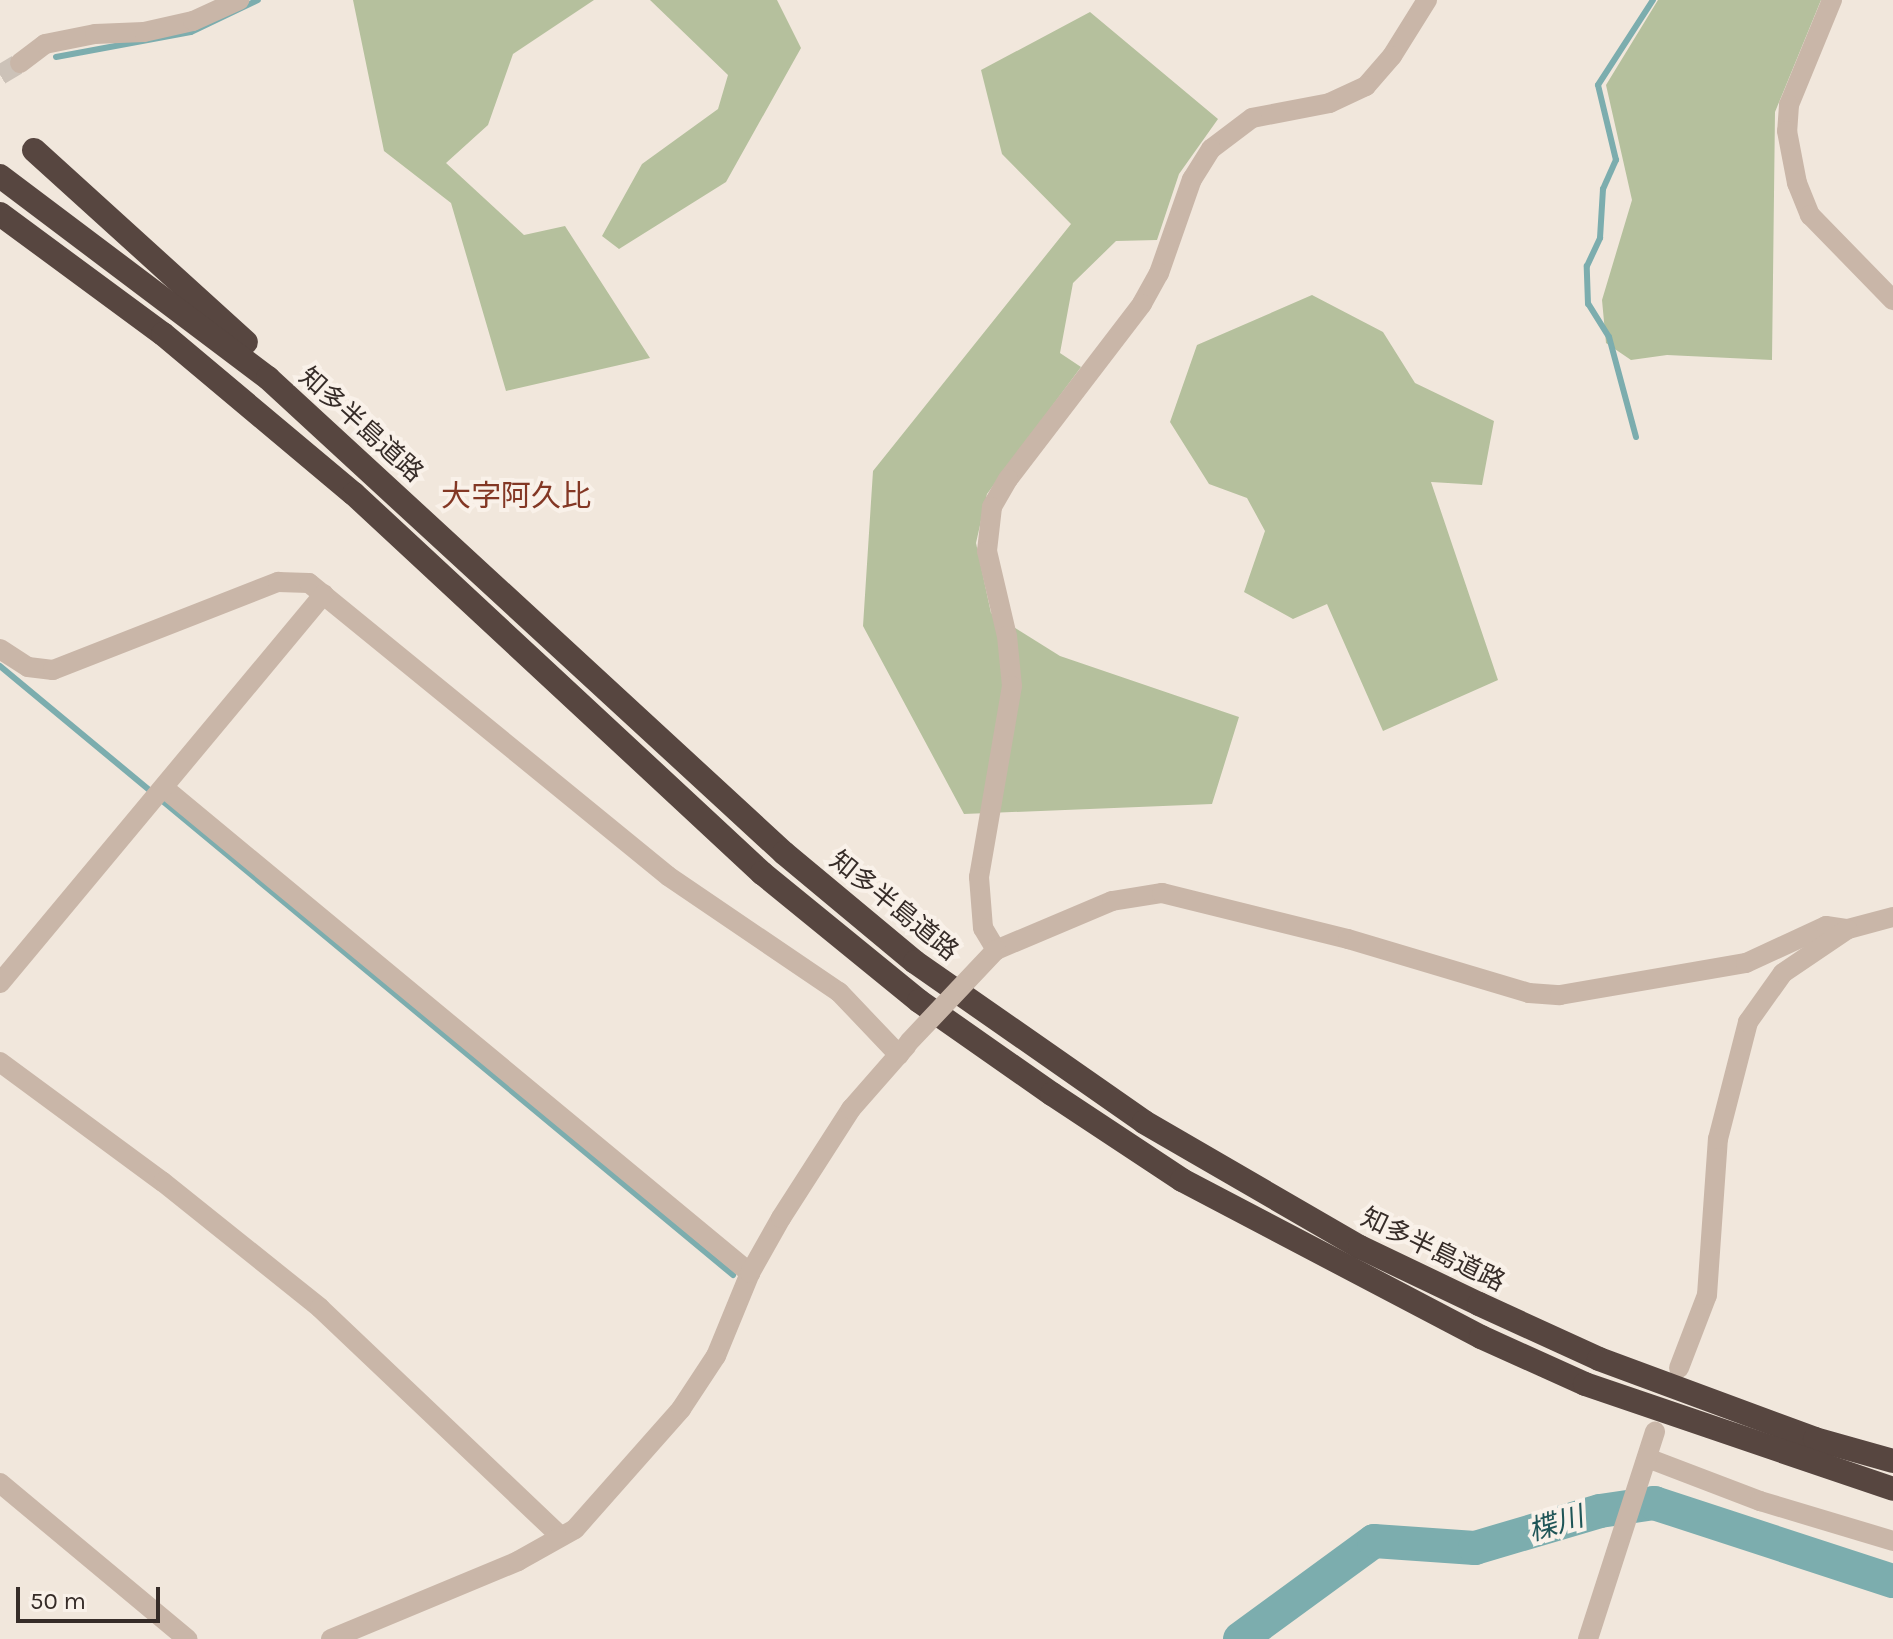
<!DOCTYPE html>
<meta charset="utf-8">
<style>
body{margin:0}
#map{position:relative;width:1893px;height:1639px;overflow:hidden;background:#f1e7dc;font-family:Karla,"Noto Sans JP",sans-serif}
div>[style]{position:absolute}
.green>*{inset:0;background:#b5c09d}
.stream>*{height:6px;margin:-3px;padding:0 3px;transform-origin:3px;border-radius:3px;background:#7cadae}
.river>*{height:34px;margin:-17px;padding:0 17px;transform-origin:17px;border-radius:17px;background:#7cadae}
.minor-tunnel>*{height:20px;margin-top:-10px;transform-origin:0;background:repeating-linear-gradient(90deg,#ccc2b8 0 20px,transparent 0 30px)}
.minor>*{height:20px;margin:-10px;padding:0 10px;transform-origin:10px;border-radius:10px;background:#c9b6a8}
.highway>*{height:24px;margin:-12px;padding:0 12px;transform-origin:12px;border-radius:12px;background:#574640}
.minor-bridge>*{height:20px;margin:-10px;padding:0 10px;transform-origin:10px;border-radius:10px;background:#c9b6a8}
span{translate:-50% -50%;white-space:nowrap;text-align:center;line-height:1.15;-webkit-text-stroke:8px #f9f1e9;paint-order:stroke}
.street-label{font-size:26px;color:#362c28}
.water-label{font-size:28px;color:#1f5557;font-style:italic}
.quarter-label{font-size:30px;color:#833724}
.scale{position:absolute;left:16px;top:1587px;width:144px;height:36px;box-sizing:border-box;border:4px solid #362c28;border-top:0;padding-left:10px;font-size:24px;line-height:28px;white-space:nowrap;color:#362c28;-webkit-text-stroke:6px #f9f1e9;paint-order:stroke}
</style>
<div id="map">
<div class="green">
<div style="clip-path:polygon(353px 0,594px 0,513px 54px,488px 125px,446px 163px,524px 235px,565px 226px,650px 358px,506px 391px,451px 203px,384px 151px)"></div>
<div style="clip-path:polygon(650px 0,777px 0,801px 48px,726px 182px,619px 249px,602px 236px,642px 164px,718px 109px,728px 75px)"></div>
<div style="clip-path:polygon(1658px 0,1821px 0,1775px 112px,1772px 360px,1667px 355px,1631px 360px,1606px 343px,1602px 300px,1632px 200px,1606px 85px)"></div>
<div style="clip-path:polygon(1090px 12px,1218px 119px,1179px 174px,1157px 240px,1116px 241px,1073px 283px,1060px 353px,1081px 367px,987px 494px,976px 543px,991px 613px,1060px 656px,1239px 717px,1212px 804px,964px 814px,863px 626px,873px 471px,1071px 224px,1002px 154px,981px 70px)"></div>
<div style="clip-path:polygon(1312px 295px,1383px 332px,1415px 383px,1494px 421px,1482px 485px,1431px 482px,1498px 680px,1383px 731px,1327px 604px,1293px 619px,1244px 592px,1265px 531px,1247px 498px,1209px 484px,1170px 422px,1197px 345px)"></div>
</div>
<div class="stream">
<div style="left:56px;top:57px;width:137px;rotate:-10.5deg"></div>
<div style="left:191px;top:32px;width:74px;rotate:-25.5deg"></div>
<div style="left:1636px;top:437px;width:104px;rotate:-105.1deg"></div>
<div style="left:1609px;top:337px;width:39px;rotate:-122deg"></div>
<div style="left:1588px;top:304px;width:38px;rotate:-92deg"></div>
<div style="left:1587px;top:266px;width:31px;rotate:-65deg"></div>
<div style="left:1600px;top:238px;width:49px;rotate:-86.5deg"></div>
<div style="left:1603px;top:189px;width:32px;rotate:-66deg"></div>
<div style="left:1616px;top:160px;width:77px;rotate:-103.5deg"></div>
<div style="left:1598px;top:85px;width:101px;rotate:-57.1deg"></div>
<div style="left:0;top:666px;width:953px;rotate:39.72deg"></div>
</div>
<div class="river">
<div style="left:1240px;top:1639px;width:166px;rotate:-36.2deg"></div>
<div style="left:1374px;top:1541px;width:101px;rotate:4deg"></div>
<div style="left:1475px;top:1548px;width:130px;rotate:-16.5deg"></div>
<div style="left:1600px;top:1511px;width:55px;rotate:-8.4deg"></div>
<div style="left:1654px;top:1503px;width:251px;rotate:18.1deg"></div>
</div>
<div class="minor-tunnel">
<div style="left:0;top:75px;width:23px;rotate:-31deg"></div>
</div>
<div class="minor">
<div style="left:1427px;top:0;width:66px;rotate:122deg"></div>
<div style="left:1392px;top:56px;width:40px;rotate:131deg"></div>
<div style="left:1366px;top:86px;width:40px;rotate:155deg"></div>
<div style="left:1330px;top:103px;width:79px;rotate:169.1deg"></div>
<div style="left:1252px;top:118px;width:51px;rotate:142.9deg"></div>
<div style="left:1211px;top:149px;width:36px;rotate:122deg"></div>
<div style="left:1192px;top:179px;width:100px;rotate:109.3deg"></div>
<div style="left:1159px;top:273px;width:35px;rotate:119deg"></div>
<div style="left:1142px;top:304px;width:220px;rotate:127.4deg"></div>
<div style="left:1008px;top:479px;width:32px;rotate:120deg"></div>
<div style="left:992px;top:507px;width:44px;rotate:96.5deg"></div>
<div style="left:987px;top:551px;width:87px;rotate:76.8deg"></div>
<div style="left:1007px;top:636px;width:50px;rotate:84.3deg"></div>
<div style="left:1012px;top:686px;width:194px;rotate:99.8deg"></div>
<div style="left:979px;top:877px;width:51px;rotate:85.5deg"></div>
<div style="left:983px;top:928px;width:26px;rotate:59deg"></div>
<div style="left:996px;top:950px;width:126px;rotate:-22.9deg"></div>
<div style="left:1112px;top:901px;width:51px;rotate:-9.1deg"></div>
<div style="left:1162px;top:893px;width:192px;rotate:13.9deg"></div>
<div style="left:1348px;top:939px;width:189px;rotate:16.6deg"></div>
<div style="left:1529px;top:993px;width:31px;rotate:4deg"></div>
<div style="left:1560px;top:995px;width:189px;rotate:-9.8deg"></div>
<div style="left:1746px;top:963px;width:88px;rotate:-24.8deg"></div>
<div style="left:1826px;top:926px;width:22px;rotate:8deg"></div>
<div style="left:1848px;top:929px;width:47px;rotate:-14.9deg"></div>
<div style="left:1832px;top:0;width:113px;rotate:112.3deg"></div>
<div style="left:1789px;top:105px;width:26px;rotate:94deg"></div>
<div style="left:1787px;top:131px;width:53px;rotate:79.1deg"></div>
<div style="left:1797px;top:183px;width:35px;rotate:68deg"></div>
<div style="left:1810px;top:215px;width:119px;rotate:45.7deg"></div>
<div style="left:20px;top:63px;width:31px;rotate:-37deg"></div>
<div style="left:45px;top:44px;width:51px;rotate:-11.3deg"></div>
<div style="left:95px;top:34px;width:49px;rotate:-2.3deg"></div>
<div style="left:144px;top:32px;width:50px;rotate:-12.7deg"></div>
<div style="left:193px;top:21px;width:51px;rotate:-24.5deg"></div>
<div style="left:0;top:649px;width:33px;rotate:33deg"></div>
<div style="left:28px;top:667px;width:25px;rotate:7deg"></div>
<div style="left:53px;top:670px;width:242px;rotate:-21.4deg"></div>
<div style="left:278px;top:582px;width:31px;rotate:2deg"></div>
<div style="left:309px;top:583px;width:463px;rotate:39.2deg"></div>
<div style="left:668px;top:876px;width:207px;rotate:34.2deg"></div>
<div style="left:839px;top:992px;width:87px;rotate:46.4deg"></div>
<div style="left:164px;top:788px;width:761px;rotate:39.61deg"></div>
<div style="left:0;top:983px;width:506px;rotate:-50.21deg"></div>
<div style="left:0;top:1062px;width:202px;rotate:36.4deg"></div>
<div style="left:163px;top:1182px;width:201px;rotate:38.7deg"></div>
<div style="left:320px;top:1308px;width:331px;rotate:43.5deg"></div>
<div style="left:1679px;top:1368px;width:78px;rotate:-69deg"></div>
<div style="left:1707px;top:1295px;width:156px;rotate:-86deg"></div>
<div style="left:1718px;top:1139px;width:121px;rotate:-75.6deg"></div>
<div style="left:1748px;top:1022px;width:60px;rotate:-54.5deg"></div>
<div style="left:1783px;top:973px;width:78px;rotate:-34.1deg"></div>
<div style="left:1650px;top:1459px;width:118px;rotate:20.9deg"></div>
<div style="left:1760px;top:1501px;width:139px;rotate:16.7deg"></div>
<div style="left:0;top:1483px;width:244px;rotate:39.8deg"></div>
<div style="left:331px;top:1639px;width:203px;rotate:-22.6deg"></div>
<div style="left:518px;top:1561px;width:65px;rotate:-29.3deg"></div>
<div style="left:575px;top:1529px;width:160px;rotate:-48.5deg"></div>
<div style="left:681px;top:1409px;width:64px;rotate:-56.6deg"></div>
<div style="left:716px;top:1356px;width:90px;rotate:-67.7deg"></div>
<div style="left:750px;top:1273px;width:63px;rotate:-60.6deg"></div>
<div style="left:781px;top:1218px;width:130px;rotate:-57.3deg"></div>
<div style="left:851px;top:1109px;width:85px;rotate:-48.8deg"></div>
<div style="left:1588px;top:1639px;width:218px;rotate:-72.1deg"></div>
</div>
<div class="highway">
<div style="left:34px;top:150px;width:286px;rotate:42.2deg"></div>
<div style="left:0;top:176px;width:336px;rotate:37deg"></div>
<div style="left:268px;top:378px;width:701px;rotate:42.63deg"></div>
<div style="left:784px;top:853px;width:170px;rotate:39.8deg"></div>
<div style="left:915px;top:962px;width:279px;rotate:34.9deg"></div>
<div style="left:1144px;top:1122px;width:250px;rotate:30.1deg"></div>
<div style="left:1360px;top:1247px;width:132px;rotate:25.6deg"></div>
<div style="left:1479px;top:1304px;width:132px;rotate:24.6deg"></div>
<div style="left:1599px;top:1359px;width:230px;rotate:20.3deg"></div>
<div style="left:1815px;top:1439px;width:81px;rotate:15.8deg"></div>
<div style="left:0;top:214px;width:202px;rotate:36.4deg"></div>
<div style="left:163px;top:334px;width:249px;rotate:40deg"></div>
<div style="left:354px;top:494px;width:557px;rotate:42.89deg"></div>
<div style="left:762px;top:873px;width:203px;rotate:39.2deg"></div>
<div style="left:919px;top:1001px;width:162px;rotate:35deg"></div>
<div style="left:1052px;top:1094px;width:156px;rotate:33.5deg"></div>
<div style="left:1182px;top:1180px;width:338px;rotate:27.7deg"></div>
<div style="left:1481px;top:1337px;width:114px;rotate:24.3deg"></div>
<div style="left:1585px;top:1384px;width:325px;rotate:18.8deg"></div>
</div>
<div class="minor-bridge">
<div style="left:909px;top:1042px;width:127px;rotate:-46.6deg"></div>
</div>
<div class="street-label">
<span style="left:361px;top:425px;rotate:42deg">知多半島道路</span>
<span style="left:894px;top:906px;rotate:39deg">知多半島道路</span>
<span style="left:1433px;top:1250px;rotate:26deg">知多半島道路</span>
</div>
<div class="water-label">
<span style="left:1556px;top:1524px;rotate:-17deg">楪川</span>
</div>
<div class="quarter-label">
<span style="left:516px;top:496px">大字阿久比</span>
</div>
<div class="scale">50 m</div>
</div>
